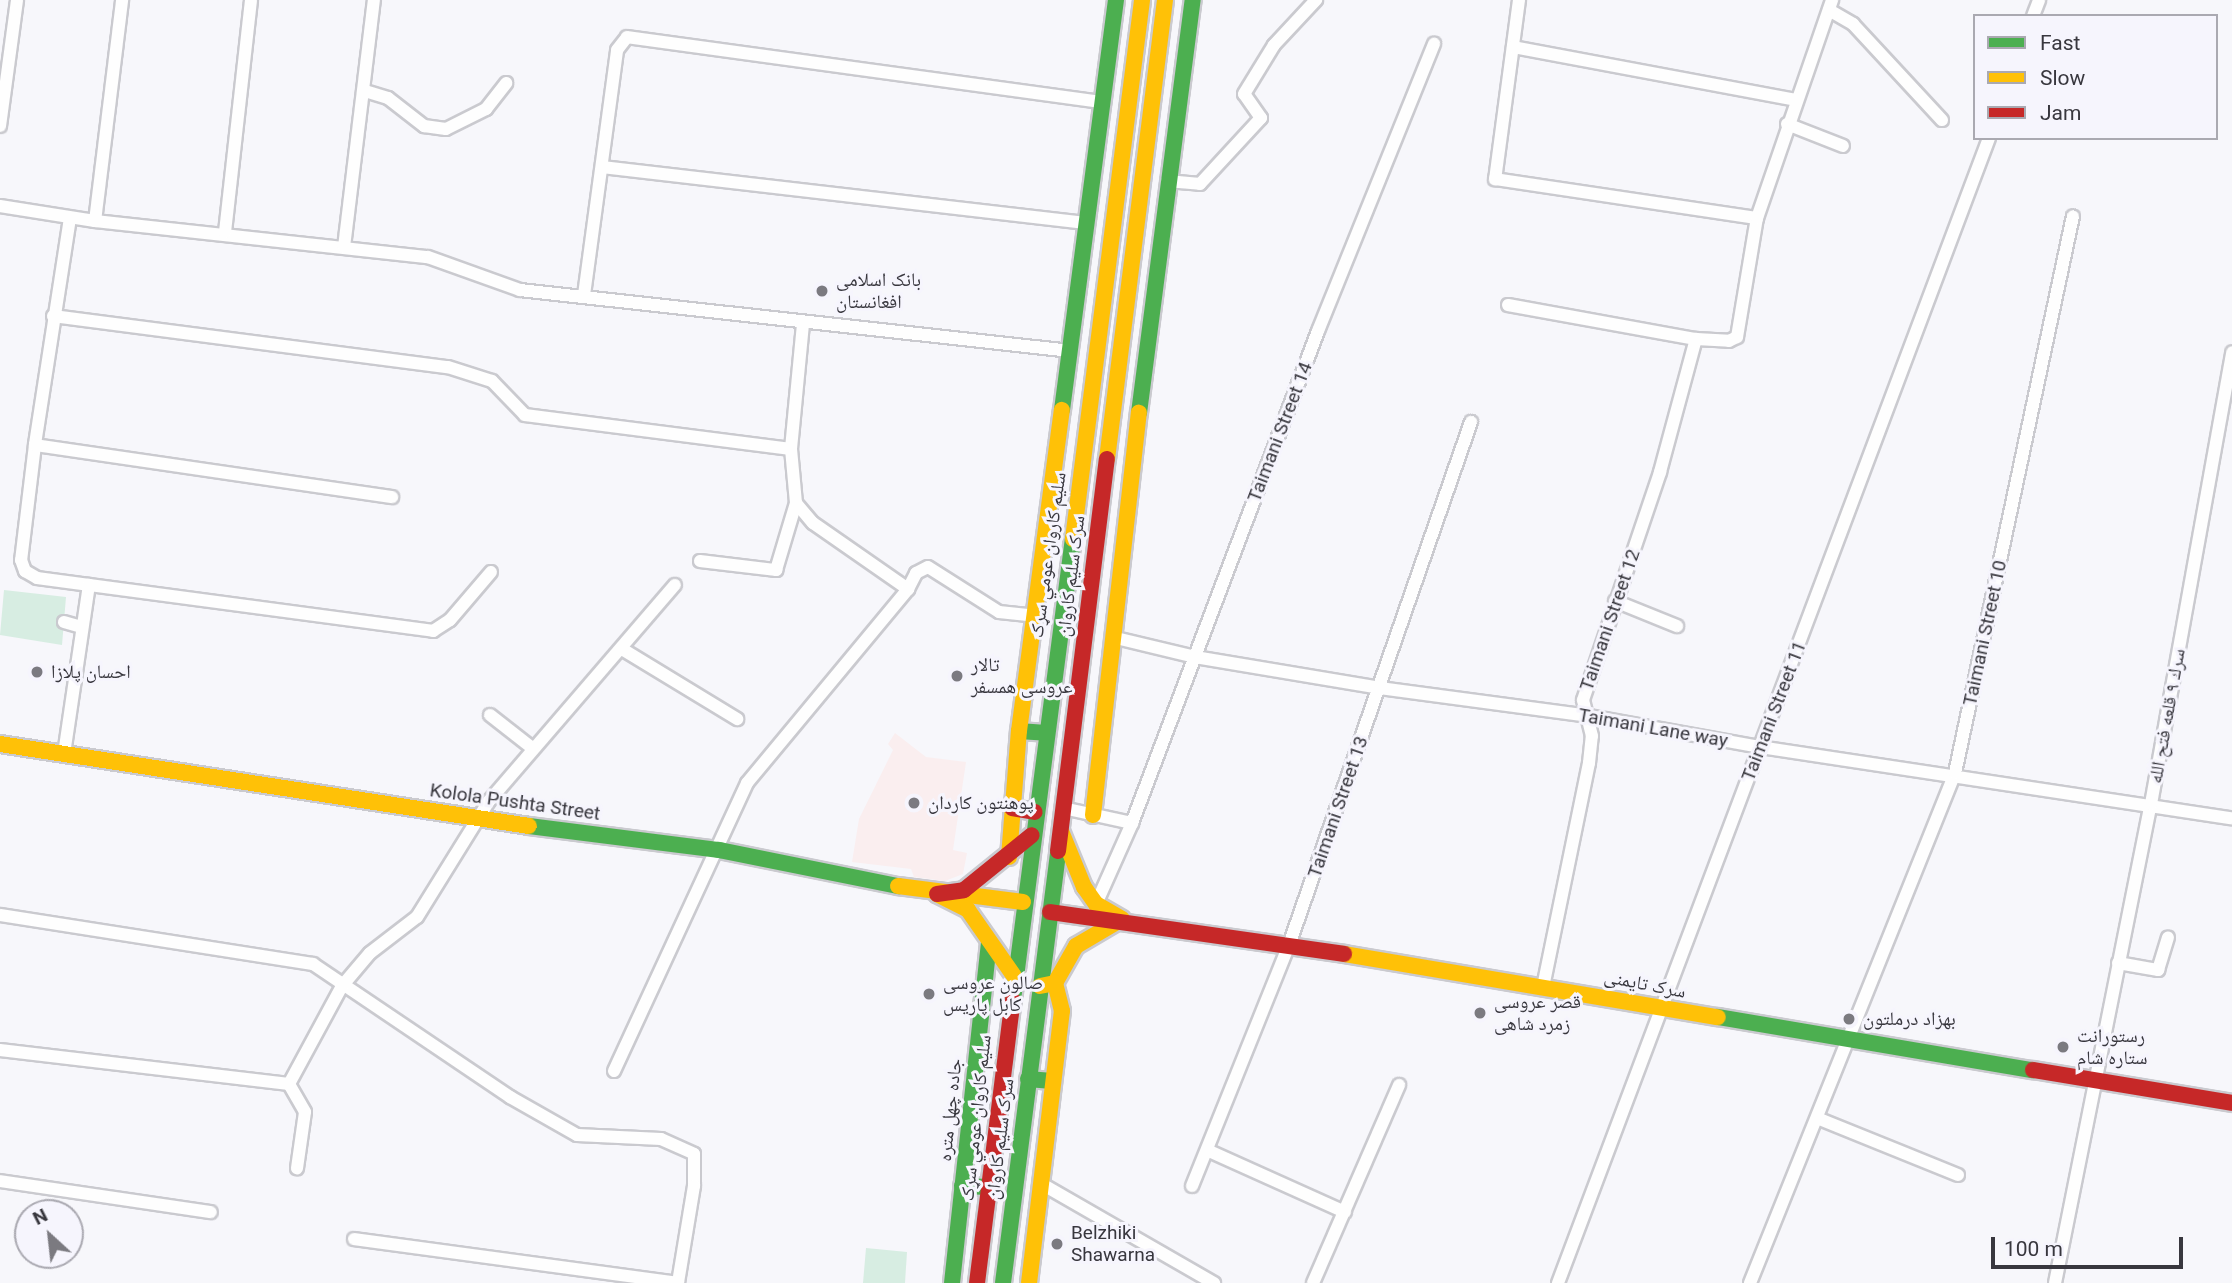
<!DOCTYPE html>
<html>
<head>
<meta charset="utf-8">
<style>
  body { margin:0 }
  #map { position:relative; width:2232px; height:1283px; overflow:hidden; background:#f7f7fb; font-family:Roboto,"Noto Naskh Arabic",sans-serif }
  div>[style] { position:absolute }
  .education>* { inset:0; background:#faeeef }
  .green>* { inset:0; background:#d7ede2 }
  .roads { filter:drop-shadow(2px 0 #cacacf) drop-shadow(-2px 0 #cacacf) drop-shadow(0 2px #cacacf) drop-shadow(0 -2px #cacacf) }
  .street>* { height:12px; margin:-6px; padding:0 6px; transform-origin:6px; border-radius:6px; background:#fefefe }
  .fast>* { height:16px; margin:-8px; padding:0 8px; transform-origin:8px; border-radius:8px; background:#4caf50 }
  .slow>* { height:16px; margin:-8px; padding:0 8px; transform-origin:8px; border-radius:8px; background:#ffc107 }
  .jam>* { height:16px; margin:-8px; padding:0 8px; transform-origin:8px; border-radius:8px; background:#c62828 }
  .dots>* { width:19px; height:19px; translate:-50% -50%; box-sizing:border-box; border:4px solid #f6f5fd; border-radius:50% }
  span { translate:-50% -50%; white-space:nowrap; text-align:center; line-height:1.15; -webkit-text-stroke:6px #f6f5fd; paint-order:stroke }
  .poi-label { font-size:19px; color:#38373e }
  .left { translate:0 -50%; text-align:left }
  .street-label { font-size:19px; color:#38373e }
  .legend { position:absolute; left:1973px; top:14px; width:245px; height:126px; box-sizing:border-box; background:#f6f5fd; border:2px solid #aaa9b1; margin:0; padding:9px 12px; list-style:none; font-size:21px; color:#38373e }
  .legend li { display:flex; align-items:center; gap:14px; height:35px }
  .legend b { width:35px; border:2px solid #aaa9b1 }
  .north { position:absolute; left:14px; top:1199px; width:70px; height:70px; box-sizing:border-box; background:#f6f5fd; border:2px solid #aaa9b1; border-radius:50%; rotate:333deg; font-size:19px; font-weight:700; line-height:28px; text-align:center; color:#38373e }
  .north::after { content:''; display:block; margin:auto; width:24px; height:32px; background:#7b7a80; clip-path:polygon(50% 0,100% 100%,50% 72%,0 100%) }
  .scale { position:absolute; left:1991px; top:1237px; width:192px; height:32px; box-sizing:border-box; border:4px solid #38373e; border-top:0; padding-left:9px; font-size:21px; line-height:24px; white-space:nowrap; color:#38373e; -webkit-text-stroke:5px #f6f5fd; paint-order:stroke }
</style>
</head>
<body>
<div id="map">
  <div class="education">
    <div style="clip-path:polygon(895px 733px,926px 757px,966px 762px,953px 850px,967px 853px,963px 874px,945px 881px,914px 877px,911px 869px,852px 862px,859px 819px,893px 750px,888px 744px)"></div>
  </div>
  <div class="green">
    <div style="clip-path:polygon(4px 590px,66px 597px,62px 645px,0 635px)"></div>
    <div style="clip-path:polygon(866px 1248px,907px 1252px,905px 1283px,863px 1283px)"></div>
  </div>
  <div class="roads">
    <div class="street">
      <div style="left:1519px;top:0;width:181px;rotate:97.6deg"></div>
      <div style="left:1495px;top:179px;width:265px;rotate:8.5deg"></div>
      <div style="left:1829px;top:10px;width:28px;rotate:30deg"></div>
      <div style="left:1853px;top:24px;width:131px;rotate:47.2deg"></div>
      <div style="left:2033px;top:16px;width:17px;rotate:-69deg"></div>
      <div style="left:1513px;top:47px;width:287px;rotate:10.6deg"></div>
      <div style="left:365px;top:91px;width:24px;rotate:17deg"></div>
      <div style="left:388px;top:98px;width:46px;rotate:37.9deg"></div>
      <div style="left:424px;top:126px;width:22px;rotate:8deg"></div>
      <div style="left:446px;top:129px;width:45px;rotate:-26.6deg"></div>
      <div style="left:486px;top:109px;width:33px;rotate:-52deg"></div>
      <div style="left:1787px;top:124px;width:60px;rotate:21.4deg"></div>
      <div style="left:0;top:126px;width:127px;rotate:-82.3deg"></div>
      <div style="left:602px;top:167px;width:487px;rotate:6.6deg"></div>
      <div style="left:1167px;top:181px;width:33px;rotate:5deg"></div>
      <div style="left:1200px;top:184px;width:90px;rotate:-47.3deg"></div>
      <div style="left:1261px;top:118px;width:29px;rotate:-125deg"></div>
      <div style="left:1244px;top:94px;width:57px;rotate:-58.5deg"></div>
      <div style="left:1274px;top:45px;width:62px;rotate:-47deg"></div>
      <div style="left:0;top:206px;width:96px;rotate:9deg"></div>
      <div style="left:95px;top:221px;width:335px;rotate:6.2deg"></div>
      <div style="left:428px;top:257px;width:98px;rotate:19.7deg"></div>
      <div style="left:520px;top:290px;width:554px;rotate:6.32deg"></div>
      <div style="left:70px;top:218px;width:230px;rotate:98.8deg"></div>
      <div style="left:35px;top:445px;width:116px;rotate:96.9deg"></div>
      <div style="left:21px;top:560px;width:12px;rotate:70deg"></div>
      <div style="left:25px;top:571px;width:14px;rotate:30deg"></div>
      <div style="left:37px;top:578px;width:400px;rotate:7.6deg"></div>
      <div style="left:433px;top:631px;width:20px;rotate:-33deg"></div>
      <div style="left:450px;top:620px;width:63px;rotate:-49.5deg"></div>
      <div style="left:95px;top:221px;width:223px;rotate:-83deg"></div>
      <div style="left:225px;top:232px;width:233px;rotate:-83.6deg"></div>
      <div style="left:344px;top:247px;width:249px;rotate:-83.1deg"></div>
      <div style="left:584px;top:295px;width:247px;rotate:-82.3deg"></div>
      <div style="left:617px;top:50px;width:16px;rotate:-52deg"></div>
      <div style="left:627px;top:37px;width:480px;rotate:7.8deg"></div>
      <div style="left:1508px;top:305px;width:191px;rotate:10.3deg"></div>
      <div style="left:1696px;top:339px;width:33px;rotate:3deg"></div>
      <div style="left:1729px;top:341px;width:9px;rotate:-27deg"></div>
      <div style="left:1737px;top:337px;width:121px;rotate:-80.5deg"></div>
      <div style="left:1757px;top:218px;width:231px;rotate:-71deg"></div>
      <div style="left:53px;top:316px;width:398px;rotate:7.4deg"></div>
      <div style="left:448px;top:367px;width:46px;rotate:17.7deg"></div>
      <div style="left:492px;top:381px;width:47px;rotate:45.9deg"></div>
      <div style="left:525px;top:415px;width:268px;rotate:7.3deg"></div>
      <div style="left:803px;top:324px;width:126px;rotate:95.5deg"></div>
      <div style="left:791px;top:449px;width:54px;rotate:84.7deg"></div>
      <div style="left:796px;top:503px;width:26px;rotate:50deg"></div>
      <div style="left:813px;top:523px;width:116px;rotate:34.8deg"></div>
      <div style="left:35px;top:445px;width:361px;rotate:8.3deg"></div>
      <div style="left:700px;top:561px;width:77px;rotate:6.8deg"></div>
      <div style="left:776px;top:570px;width:70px;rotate:-73.4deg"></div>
      <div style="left:1615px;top:601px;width:67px;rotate:22deg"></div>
      <div style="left:64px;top:622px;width:19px;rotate:16deg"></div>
      <div style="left:1116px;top:638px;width:81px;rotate:13.5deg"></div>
      <div style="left:1195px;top:657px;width:188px;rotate:9.5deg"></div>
      <div style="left:1380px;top:688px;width:211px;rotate:7.6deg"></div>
      <div style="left:1589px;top:716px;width:174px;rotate:10.3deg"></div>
      <div style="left:1760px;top:747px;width:477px;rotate:8.6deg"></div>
      <div style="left:622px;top:649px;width:135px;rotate:31.3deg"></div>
      <div style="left:490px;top:715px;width:52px;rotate:38deg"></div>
      <div style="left:64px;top:754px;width:171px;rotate:-81.6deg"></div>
      <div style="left:1063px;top:808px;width:71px;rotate:12.3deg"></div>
      <div style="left:1096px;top:904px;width:89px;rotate:-66deg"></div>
      <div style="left:1132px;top:823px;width:526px;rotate:-69.29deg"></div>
      <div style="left:1318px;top:331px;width:310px;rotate:-68deg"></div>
      <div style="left:0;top:915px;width:317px;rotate:8.9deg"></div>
      <div style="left:313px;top:964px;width:238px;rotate:34deg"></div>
      <div style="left:510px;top:1097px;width:77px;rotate:29.6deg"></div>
      <div style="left:577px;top:1135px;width:84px;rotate:2.7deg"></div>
      <div style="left:661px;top:1139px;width:36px;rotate:24deg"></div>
      <div style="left:694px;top:1154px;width:32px;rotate:90deg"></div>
      <div style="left:694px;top:1186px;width:98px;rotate:99.4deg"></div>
      <div style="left:2118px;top:963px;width:41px;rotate:9.9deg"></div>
      <div style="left:2158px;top:970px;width:34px;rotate:-73deg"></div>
      <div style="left:1543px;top:987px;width:229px;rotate:-78.4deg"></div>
      <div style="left:1589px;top:763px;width:27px;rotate:-84deg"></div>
      <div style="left:1592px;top:736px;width:37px;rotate:-104deg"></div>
      <div style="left:1583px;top:700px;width:241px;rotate:-71.3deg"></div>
      <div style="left:1660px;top:472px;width:138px;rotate:-74.9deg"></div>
      <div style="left:0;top:1050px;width:291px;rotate:6.7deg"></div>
      <div style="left:289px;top:1084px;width:32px;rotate:60deg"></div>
      <div style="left:305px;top:1112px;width:57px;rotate:98.1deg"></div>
      <div style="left:614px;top:1071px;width:317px;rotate:-65.2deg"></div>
      <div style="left:747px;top:783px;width:252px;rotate:-50.3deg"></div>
      <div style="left:908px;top:589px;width:18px;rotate:-63deg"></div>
      <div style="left:916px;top:573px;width:13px;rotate:-27deg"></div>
      <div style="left:928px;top:567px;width:84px;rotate:32.4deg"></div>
      <div style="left:999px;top:612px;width:36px;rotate:6deg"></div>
      <div style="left:289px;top:1084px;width:111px;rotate:-61.6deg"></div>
      <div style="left:342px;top:986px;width:43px;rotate:-49.7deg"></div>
      <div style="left:370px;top:953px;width:59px;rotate:-37.5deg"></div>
      <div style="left:417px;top:917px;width:137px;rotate:-58.2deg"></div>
      <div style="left:489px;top:801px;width:285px;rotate:-49.3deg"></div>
      <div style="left:1817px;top:1118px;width:152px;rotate:22deg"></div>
      <div style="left:1209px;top:1151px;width:149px;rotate:24.2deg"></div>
      <div style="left:0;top:1181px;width:213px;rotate:8.4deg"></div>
      <div style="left:1040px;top:1183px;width:201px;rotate:29.9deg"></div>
      <div style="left:1192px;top:1186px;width:260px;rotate:-68.1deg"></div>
      <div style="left:1289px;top:945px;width:554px;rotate:-70.81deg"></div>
      <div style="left:354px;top:1239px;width:327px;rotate:7.7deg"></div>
      <div style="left:1313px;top:1283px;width:216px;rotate:-66.5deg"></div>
      <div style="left:1558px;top:1283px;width:1223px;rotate:-69.37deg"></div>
      <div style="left:1750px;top:1283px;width:550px;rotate:-68.1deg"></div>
      <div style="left:1955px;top:773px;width:569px;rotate:-78.04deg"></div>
      <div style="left:2055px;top:1283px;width:489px;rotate:-78.7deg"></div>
      <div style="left:2151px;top:804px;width:459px;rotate:-79.8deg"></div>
    </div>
    <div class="fast">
      <div style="left:1062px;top:410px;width:414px;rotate:-82.5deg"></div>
      <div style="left:1139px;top:413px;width:417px;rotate:-82.6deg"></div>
      <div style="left:1019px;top:731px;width:27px;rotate:4deg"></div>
      <div style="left:529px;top:826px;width:192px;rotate:7.2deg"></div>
      <div style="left:719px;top:850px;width:183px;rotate:11.4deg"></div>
      <div style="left:1013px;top:1000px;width:465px;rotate:-82.6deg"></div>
      <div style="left:1718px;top:1017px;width:319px;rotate:9.6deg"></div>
      <div style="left:1028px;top:1079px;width:24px;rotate:5deg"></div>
      <div style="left:962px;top:1186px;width:27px;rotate:2deg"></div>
      <div style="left:952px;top:1283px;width:343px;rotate:-83.8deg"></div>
      <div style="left:1003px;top:1283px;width:435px;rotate:-82.7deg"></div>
    </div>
    <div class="slow">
      <div style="left:1107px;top:459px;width:463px;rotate:-82.8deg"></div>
      <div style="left:1073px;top:539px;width:543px;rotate:-82.7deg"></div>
      <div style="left:0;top:744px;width:535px;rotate:8.81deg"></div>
      <div style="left:1093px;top:815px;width:405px;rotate:-83.5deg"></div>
      <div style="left:1061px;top:831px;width:61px;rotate:67.7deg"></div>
      <div style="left:1084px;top:887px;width:21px;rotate:55deg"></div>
      <div style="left:1096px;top:904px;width:30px;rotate:30deg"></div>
      <div style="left:1009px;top:857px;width:126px;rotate:-85.5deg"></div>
      <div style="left:1019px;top:731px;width:324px;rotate:-82.4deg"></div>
      <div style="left:898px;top:886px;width:126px;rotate:7.3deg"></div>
      <div style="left:937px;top:894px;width:35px;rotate:27deg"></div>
      <div style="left:968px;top:910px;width:80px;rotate:55.1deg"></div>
      <div style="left:1344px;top:954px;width:379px;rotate:9.6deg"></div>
      <div style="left:1040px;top:986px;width:15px;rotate:-11deg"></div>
      <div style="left:1055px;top:983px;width:43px;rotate:-60.4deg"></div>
      <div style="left:1076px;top:946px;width:53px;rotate:-30.4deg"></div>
      <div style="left:1029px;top:1283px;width:274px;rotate:-83.1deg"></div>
      <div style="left:1062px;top:1011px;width:29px;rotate:-104deg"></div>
    </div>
    <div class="jam">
      <div style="left:1012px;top:808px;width:23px;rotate:10deg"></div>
      <div style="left:1058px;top:851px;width:395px;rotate:-82.9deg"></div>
      <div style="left:937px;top:894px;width:27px;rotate:-8deg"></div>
      <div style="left:964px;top:890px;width:87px;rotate:-39deg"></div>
      <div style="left:1050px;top:912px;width:297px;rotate:8.1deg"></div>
      <div style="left:2033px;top:1070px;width:202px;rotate:9.4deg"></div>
      <div style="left:977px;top:1283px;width:285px;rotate:-82.8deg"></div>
    </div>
  </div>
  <div class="dots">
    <div style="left:822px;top:291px;background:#7b7a80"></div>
    <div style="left:37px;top:672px;background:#7b7a80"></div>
    <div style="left:957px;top:676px;background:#7b7a80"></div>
    <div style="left:914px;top:803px;background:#7b7a80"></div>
    <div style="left:929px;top:994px;background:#7b7a80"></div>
    <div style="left:1480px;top:1013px;background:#7b7a80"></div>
    <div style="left:1849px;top:1019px;background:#7b7a80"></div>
    <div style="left:2063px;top:1047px;background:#7b7a80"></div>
    <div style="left:1057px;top:1244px;background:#7b7a80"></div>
  </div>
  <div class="poi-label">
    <span class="left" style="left:836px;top:291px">بانک اسلامی<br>افغانستان</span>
    <span class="left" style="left:971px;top:676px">تالار<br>عروسی همسفر</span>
    <span class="left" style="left:51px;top:672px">احسان پلازا</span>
    <span class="left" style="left:928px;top:803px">پوهنتون کاردان</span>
    <span class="left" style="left:943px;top:994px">صالون عروسی<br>کابل پاریس</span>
    <span class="left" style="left:1494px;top:1013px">قصر عروسی<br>زمرد شاهی</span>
    <span class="left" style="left:1863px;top:1019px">بهزاد درملتون</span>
    <span class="left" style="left:2077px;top:1047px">رستورانت<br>ستاره شام</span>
    <span class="left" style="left:1071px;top:1244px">Belzhiki<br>Shawarna</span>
  </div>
  <div class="street-label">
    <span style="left:1280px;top:432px;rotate:-69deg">Taimani Street 14</span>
    <span style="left:1048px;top:555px;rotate:-82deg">سلیم کاروان عومي سړک</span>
    <span style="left:1071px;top:576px;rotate:-83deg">سرک سلیم کاروان</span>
    <span style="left:1610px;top:620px;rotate:-71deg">Taimani Street 12</span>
    <span style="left:1985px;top:633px;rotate:-78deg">Taimani Street 10</span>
    <span style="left:1774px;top:711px;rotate:-69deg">Taimani Street 11</span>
    <span style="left:2167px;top:716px;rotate:-80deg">سرك ٩ قلعه فتح الله</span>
    <span style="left:1653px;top:728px;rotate:10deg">Taimani Lane way</span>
    <span style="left:515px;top:802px;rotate:8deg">Kolola Pushta Street</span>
    <span style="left:1338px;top:807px;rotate:-71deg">Taimani Street 13</span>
    <span style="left:1645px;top:984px;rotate:11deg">سرک تایمنی</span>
    <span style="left:950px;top:1110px;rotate:-84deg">جاده چهل متره</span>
    <span style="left:976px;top:1118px;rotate:-84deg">سلیم کاروان عومي سړک</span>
    <span style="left:1000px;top:1139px;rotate:-83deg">سرک سلیم کاروان</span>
  </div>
  <ul class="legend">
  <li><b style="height:9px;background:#4caf50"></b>Fast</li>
  <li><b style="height:9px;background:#ffc107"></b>Slow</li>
  <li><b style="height:9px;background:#c62828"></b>Jam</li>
  </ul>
  <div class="north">N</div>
  <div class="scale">100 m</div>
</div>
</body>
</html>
